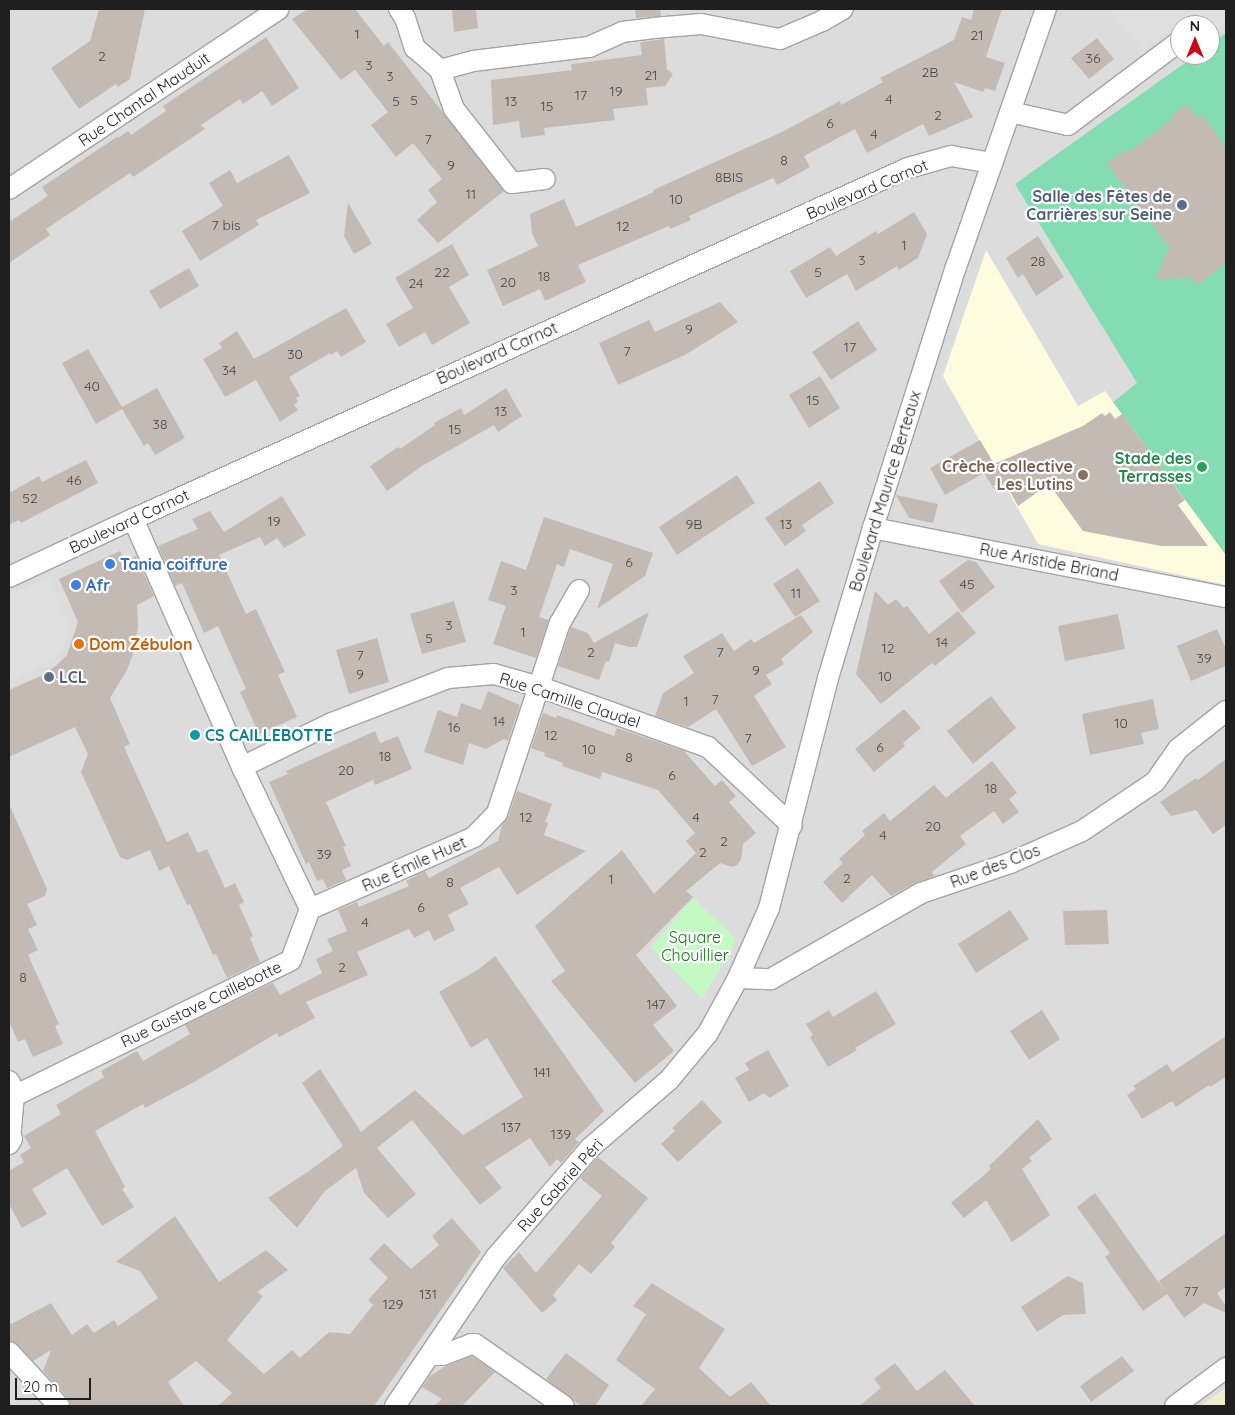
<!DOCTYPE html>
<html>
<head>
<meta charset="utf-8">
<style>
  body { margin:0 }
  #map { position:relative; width:1235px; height:1415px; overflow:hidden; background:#efebe5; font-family:Quicksand,sans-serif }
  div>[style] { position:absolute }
  .residential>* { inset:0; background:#dddcdc }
  .education>* { inset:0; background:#fffbdf }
  .farmland>* { inset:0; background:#eeedd0 }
  .park>* { inset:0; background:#c4f9c3 }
  .pitch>* { inset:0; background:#84ddb2 }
  .parking>* { inset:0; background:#dfdfdf }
  .building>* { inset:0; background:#c4bab4 }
  .roads { filter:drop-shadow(1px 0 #a3a3a3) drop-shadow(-1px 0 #a3a3a3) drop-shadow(0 1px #a3a3a3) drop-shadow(0 -1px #a3a3a3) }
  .pedestrian>* { height:15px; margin:-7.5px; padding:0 7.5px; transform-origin:7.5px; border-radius:7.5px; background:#fff }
  .minor>* { height:20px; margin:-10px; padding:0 10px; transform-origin:10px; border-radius:10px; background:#fff }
  .dots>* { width:14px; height:14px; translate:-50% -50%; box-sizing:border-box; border:2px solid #fff; border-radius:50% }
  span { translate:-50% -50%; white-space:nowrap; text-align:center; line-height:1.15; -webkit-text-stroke:4.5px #fff; paint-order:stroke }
  .number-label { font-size:14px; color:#484644 }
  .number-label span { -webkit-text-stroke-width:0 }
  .street-label { font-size:16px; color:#1f1f1f }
  .service-label { font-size:16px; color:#4e5e75; font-weight:700 }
  .right { translate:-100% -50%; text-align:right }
  .left { translate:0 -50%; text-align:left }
  .leisure-label { font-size:16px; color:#27864d; font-weight:700 }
  .education-label { font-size:16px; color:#785e54; font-weight:700 }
  .shop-label { font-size:16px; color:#366cbe; font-weight:700 }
  .food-label { font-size:16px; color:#c56008; font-weight:700 }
  .culture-label { font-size:16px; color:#0d838f; font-weight:700 }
  .park-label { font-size:16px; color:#0f7c0d }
  .frame { position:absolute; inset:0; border:10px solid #1f1f1f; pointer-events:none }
  .north { position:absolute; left:1170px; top:15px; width:50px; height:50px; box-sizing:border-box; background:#fff; border:1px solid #a5a5a5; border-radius:50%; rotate:0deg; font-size:14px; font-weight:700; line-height:20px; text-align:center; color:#1f1f1f }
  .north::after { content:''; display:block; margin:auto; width:18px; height:22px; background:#ca0317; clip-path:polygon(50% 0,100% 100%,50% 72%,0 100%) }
  .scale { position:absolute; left:15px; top:1378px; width:76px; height:22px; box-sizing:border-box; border:2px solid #1f1f1f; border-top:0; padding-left:6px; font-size:15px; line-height:18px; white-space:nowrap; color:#1f1f1f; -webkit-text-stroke:4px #fff; paint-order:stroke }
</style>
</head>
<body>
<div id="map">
  <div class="residential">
    <div style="clip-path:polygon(evenodd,9px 9px,1226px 9px,1226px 1388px,1200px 1406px,9px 1406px,9px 9px,1180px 25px,1210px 25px,1210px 55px,1180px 55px,1180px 25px)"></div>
  </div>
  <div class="education">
    <div style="clip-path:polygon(986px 250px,1078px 406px,1105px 391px,1226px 555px,1226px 585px,1038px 544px,943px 376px)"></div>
  </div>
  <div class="farmland">
    <div style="clip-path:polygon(1226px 1388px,1226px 1406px,1200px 1406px)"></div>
  </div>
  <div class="park">
    <div style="clip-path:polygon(693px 898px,737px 939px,702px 999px,651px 947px)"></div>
  </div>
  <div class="pitch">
    <div style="clip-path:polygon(1226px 33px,1226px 555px,1113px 402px,1137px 383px,1015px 184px,1196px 55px,1210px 55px,1210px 45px)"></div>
  </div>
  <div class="parking">
    <div style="clip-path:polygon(1109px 9px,1226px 9px,1226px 22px,1210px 35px,1210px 25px,1197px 25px,1189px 16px,1143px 51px)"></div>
    <div style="clip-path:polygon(48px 577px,64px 613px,68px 632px,63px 650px,43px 666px,9px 681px,9px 594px)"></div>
  </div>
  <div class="building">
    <div style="clip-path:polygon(99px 9px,145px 9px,130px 79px,118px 87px,116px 84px,79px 109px,51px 68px,90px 41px)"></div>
    <div style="clip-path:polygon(308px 9px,355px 9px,384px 46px,388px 42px,504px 191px,438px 243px,417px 220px,437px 202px,428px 190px,442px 179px,413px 143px,396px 157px,371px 125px,388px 112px,355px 70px,341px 80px,292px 19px)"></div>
    <div style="clip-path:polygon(452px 9px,476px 9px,478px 28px,454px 32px)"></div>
    <div style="clip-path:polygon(635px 9px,660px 9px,661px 16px,636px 18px)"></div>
    <div style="clip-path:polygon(974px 9px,1002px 9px,986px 57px,1005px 63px,995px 91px,985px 88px,983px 92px,954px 82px,973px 117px,929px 136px,923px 124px,867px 153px,855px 129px,804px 156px,810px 167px,777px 185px,773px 178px,689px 216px,691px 220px,670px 229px,669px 226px,578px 265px,586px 282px,545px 301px,540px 289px,503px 306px,487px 270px,538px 246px,532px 233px,530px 214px,564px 199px,576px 227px,654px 192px,653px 190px,782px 132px,840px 101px,841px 105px,883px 82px,880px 78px,954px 40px,962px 17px,971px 20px)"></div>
    <div style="clip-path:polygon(266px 37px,299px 88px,272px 106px,262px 91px,243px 104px,240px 99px,201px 125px,205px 129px,133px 177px,130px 173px,46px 229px,50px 235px,9px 263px,9px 222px,48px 196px,42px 187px,118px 136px,118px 138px,128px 131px,131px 135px,166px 111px,163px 106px)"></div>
    <div style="clip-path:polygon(1097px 38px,1114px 59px,1089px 79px,1071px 58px)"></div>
    <div style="clip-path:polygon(664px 39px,667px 69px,673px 74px,665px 86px,646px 88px,648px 105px,613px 109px,615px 120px,544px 128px,545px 135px,521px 138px,519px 121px,493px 125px,491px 80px,572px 70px,571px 64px,642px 55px,640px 42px)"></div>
    <div style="clip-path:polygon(1187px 104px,1197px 118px,1202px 114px,1226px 147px,1226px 263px,1197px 285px,1191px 277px,1155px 280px,1169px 247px,1107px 163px,1125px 150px,1127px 153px,1172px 120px,1170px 117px)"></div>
    <div style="clip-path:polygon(289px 155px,310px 193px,256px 220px,259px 225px,200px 261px,182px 231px,223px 206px,209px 183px,230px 170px,237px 183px)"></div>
    <div style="clip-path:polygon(348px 203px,372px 244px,354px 254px,344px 236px)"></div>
    <div style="clip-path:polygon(914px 212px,927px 234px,918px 258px,899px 270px,897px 266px,856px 291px,847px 274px,806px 298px,790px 271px,830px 247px,836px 256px,876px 231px,878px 234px)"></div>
    <div style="clip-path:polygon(1038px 236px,1064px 277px,1036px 296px,1023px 274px,1018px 278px,1006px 258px)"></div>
    <div style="clip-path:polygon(452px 244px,469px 275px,449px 287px,470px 323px,432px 345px,425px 332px,399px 347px,386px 324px,413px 308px,395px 278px)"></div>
    <div style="clip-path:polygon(189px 268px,199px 286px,160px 309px,149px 291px)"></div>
    <div style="clip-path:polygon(720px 302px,738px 322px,685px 355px,618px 385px,599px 343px,649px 320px,655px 332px)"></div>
    <div style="clip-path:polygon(346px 308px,366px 342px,341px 357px,337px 351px,331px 355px,330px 353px,289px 377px,300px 396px,296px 398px,298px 402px,294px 405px,298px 410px,280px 422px,256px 380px,225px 397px,203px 359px,222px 348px,219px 343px,237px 331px,254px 359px)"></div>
    <div style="clip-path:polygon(858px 321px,877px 350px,831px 380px,812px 352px)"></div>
    <div style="clip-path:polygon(88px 349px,122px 407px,157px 388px,185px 438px,155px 455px,148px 443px,144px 446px,122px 409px,96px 424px,62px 363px)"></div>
    <div style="clip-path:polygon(820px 376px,840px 408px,809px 428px,789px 395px)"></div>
    <div style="clip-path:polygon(506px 388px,522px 416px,498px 432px,494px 425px,422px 466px,387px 491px,370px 466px,398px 447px,400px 449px,435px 425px,434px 423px,461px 408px,464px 415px)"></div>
    <div style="clip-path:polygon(1110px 412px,1115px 419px,1122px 414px,1185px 500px,1178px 505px,1208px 546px,1161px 546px,1083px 531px,1049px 484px,1018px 506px,1005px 483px,994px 489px,984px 473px,945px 495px,930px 468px,980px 440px,994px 464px,1083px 426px,1102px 413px,1105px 416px)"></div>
    <div style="clip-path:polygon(86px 460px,98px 483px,21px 523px,19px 520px,9px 525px,9px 493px,39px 476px,42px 482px)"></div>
    <div style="clip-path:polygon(737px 475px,755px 503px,677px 555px,659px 527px)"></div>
    <div style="clip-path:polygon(820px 481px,834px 503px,802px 525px,806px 531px,785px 546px,765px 518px)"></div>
    <div style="clip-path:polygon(896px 495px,938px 504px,933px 523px,909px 518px)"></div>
    <div style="clip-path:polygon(282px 496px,306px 535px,284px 548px,277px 538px,265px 546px,260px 537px,219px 555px,246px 614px,256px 609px,285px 672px,278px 675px,297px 717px,259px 734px,240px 692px,246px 689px,218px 626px,204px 633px,182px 583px,175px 586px,158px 546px,198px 529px,192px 519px,210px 511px,224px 532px)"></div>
    <div style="clip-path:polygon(544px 517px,653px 553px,645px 576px,597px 609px,613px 564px,570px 549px,564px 567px,557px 564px,539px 617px,549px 620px,536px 658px,493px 644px,506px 606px,488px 600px,501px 561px,526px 570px)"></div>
    <div style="clip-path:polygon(120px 551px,125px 561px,136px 556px,154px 596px,137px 605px,138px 627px,134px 651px,127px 670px,110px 698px,130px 744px,124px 747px,167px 842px,188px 832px,198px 853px,207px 849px,225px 888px,235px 883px,244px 902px,239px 905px,253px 936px,250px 938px,260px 962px,227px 978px,216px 954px,213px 955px,190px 904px,187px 905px,169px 866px,159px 871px,150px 850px,127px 860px,120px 857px,81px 772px,88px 754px,75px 727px,9px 757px,9px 690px,43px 675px,57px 665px,67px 655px,78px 622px,59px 579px)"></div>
    <div style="clip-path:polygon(968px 560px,976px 562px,995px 587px,962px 613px,939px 581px)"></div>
    <div style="clip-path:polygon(798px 568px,820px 601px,795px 617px,773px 584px)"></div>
    <div style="clip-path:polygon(875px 591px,888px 605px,896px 599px,904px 608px,907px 606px,929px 634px,958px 611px,976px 633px,935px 666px,932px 663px,881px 704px,856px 674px)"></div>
    <div style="clip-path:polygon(454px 601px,466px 642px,422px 654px,410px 614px)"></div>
    <div style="clip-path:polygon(649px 612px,637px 647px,629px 647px,615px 643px,609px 662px,606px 661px,599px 680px,558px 666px,571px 627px,588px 633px,594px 643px)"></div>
    <div style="clip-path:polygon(1118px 614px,1125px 649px,1065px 661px,1058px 626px)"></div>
    <div style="clip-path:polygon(801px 615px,813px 632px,781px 659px,784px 664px,766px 675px,772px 684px,754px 696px,786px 747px,752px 766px,716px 709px,688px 727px,655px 716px,663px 693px,694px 673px,683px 656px,722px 633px,734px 651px,751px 639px,754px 643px)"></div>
    <div style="clip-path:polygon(1217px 629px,1226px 649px,1226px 666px,1191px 681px,1177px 646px)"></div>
    <div style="clip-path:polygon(377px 638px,389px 682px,349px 694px,336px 650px)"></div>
    <div style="clip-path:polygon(488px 691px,520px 705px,508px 741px,504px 739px,486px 749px,469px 743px,463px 765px,424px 752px,438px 710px,457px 717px,461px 703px,481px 710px)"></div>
    <div style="clip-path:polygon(991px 696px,1016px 728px,973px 764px,947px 731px)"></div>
    <div style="clip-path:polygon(1153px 699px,1159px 729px,1141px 733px,1144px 744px,1090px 755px,1082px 714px)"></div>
    <div style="clip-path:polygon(904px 709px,921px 728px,903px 743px,905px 746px,874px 772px,855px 749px)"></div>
    <div style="clip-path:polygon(543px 713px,556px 718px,557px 715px,614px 736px,617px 728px,684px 751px,715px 786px,722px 780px,736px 796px,729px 802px,756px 833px,743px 844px,741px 860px,737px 865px,732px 867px,720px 863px,686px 891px,693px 897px,636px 955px,677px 1006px,653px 1025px,674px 1051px,635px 1083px,551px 981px,565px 971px,535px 926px,622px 850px,654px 894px,696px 853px,686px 841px,695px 833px,658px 790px,602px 772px,600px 779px,562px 766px,563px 763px,544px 756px,545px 753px,531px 748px)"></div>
    <div style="clip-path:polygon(375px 731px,380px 743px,398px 736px,412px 769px,375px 785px,373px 780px,326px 802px,346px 846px,343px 847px,351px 866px,342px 870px,346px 880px,327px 888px,323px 879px,317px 881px,309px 862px,306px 864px,269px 782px,288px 774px,286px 771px)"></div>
    <div style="clip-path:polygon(1226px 759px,1226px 825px,1213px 834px,1196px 810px,1171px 816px,1160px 802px,1196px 778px,1198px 780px)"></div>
    <div style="clip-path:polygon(992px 761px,1017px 793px,1009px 799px,1019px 812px,1003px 824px,994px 811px,960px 836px,966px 844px,932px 872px,935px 876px,915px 883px,891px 896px,872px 875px,842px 903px,823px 882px,843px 863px,839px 859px,865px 835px,862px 831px,884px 813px,890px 821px,934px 785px,946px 798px)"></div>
    <div style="clip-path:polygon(517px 791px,552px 804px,545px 822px,548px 823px,544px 835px,586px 851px,517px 895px,499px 867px,460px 888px,469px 904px,448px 915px,455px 930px,434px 941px,429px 930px,414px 938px,409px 929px,357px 952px,368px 975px,306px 1002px,315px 1018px,279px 1037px,277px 1033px,194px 1082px,145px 1108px,143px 1104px,95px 1131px,125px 1187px,122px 1189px,134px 1207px,102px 1226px,67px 1168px,32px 1189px,47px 1214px,22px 1228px,9px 1204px,9px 1171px,24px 1162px,20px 1155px,31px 1148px,24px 1136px,61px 1114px,56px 1105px,104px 1077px,101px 1071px,137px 1051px,143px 1061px,190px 1034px,185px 1025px,270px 984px,273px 983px,280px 995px,322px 973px,316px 959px,333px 951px,327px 939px,347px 931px,338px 910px,357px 902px,359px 907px,409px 886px,406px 881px,423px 872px,425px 871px,429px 878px,498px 841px,502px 825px,508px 817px)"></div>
    <div style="clip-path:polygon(9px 804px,47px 889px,45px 896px,27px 904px,37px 925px,28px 929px,38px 950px,28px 955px,59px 1024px,55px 1026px,63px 1044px,33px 1057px,25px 1039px,18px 1042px,9px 1021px)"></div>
    <div style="clip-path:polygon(1010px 910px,1029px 939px,976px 973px,958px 944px)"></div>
    <div style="clip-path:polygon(1107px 910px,1109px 944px,1065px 945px,1063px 911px)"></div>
    <div style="clip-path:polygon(495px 956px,604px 1111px,575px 1139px,579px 1142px,561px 1163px,557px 1159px,550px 1167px,530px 1138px,485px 1167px,502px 1188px,480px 1205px,412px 1120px,377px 1148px,416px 1194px,388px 1218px,364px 1193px,356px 1168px,325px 1191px,297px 1228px,268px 1198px,309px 1171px,343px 1146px,302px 1083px,320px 1069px,361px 1132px,415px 1090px,463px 1135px,523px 1097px,487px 1038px,471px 1048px,439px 992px,479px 969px)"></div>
    <div style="clip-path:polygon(876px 991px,896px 1024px,855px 1048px,857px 1050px,828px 1067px,810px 1037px,813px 1035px,806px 1024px,829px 1010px,833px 1017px)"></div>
    <div style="clip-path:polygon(1042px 1010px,1060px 1039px,1029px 1060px,1010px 1031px)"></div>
    <div style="clip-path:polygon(1226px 1036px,1226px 1077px,1210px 1087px,1209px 1085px,1176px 1107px,1172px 1101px,1142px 1119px,1127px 1095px,1136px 1089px,1133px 1086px,1167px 1064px,1172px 1072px)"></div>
    <div style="clip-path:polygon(768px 1050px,789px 1086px,770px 1098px,764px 1093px,749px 1102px,735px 1078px,749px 1070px,745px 1063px)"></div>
    <div style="clip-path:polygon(702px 1100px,722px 1122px,678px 1162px,661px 1144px,675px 1131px,672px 1128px)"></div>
    <div style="clip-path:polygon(1038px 1119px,1052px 1139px,1029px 1158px,1032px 1161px,1022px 1169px,1050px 1215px,1012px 1242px,986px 1200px,964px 1218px,951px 1203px,991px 1169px,989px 1166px)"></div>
    <div style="clip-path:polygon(598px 1157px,648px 1198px,611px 1243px,615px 1247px,591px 1274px,579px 1264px,553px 1295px,557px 1300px,542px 1313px,503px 1268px,519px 1252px,536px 1273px,602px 1196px,580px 1178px)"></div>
    <div style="clip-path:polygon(1095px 1193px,1164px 1290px,1159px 1281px,1226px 1233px,1226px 1287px,1217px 1293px,1226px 1306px,1226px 1313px,1204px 1303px,1184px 1318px,1167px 1294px,1143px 1311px,1105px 1257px,1110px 1253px,1077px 1207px)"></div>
    <div style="clip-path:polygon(175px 1216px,219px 1282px,266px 1250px,288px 1270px,257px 1292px,263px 1296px,227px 1340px,264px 1374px,292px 1350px,300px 1358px,329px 1332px,350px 1334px,373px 1305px,368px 1300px,388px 1278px,369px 1259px,384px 1243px,411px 1269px,439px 1245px,432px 1236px,452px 1218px,481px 1252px,374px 1406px,218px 1406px,232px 1393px,196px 1361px,168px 1382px,184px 1406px,71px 1406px,68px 1398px,43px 1371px,51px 1350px,33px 1361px,17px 1344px,9px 1340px,9px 1325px,51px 1303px,72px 1335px,87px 1324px,94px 1333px,114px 1320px,118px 1326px,158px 1298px,140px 1271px,116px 1262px)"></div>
    <div style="clip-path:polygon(1068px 1276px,1083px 1283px,1086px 1314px,1063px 1315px,1037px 1332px,1021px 1307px)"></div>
    <div style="clip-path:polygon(652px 1283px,725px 1329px,699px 1368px,730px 1397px,751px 1382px,771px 1406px,641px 1406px,655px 1389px,616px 1360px,646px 1314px,633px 1306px)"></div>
    <div style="clip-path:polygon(566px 1353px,609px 1385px,595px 1406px,581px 1406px,546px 1379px)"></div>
    <div style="clip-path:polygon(472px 1356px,495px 1372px,462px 1406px,434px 1406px,442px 1399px,422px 1387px,430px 1376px,444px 1367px)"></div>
    <div style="clip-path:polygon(1122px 1356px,1134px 1371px,1091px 1402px,1080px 1386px)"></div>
    <div style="clip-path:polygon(895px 1363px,917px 1391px,945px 1370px,975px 1406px,859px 1406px,881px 1388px,874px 1379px)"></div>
  </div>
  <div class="roads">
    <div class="pedestrian">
      <div style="left:12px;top:1139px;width:44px;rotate:-84.8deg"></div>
    </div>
    <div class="minor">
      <div style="left:399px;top:9px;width:11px;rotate:56deg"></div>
      <div style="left:405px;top:18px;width:32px;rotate:72deg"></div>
      <div style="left:415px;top:48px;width:33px;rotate:41deg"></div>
      <div style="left:440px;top:70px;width:41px;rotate:70.3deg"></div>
      <div style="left:454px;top:109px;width:94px;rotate:51.9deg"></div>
      <div style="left:512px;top:183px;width:33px;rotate:-7deg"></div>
      <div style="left:440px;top:70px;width:34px;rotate:-15deg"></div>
      <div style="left:473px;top:61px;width:117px;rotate:-6.9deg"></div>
      <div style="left:589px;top:47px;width:36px;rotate:-24deg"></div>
      <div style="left:622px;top:32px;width:32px;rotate:-7deg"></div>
      <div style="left:654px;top:28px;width:47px;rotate:-4.9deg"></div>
      <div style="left:701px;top:24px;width:80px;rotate:10.8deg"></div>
      <div style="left:780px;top:39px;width:46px;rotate:-23.2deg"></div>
      <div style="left:822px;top:21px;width:24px;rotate:-30deg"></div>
      <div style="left:1010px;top:112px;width:59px;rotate:12.6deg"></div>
      <div style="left:1068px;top:125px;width:140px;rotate:-36.9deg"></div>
      <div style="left:9px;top:189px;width:324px;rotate:-33.7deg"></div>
      <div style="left:873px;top:528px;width:360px;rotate:11.1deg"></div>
      <div style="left:9px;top:577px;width:137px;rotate:-25.1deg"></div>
      <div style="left:133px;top:519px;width:851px;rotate:-24.37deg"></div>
      <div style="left:908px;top:168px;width:45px;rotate:-15.6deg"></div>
      <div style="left:951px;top:156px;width:42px;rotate:9.7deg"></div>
      <div style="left:242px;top:767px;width:100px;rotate:-26.1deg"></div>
      <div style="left:332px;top:723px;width:124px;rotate:-21.2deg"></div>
      <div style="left:448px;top:678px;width:46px;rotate:-5deg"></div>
      <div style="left:494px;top:674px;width:48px;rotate:15.8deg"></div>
      <div style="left:540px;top:687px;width:178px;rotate:19.7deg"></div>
      <div style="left:708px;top:747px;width:115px;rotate:43.2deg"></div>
      <div style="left:310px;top:909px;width:179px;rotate:-23.7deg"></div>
      <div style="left:474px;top:837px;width:33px;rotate:-46deg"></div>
      <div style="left:497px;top:813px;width:200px;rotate:-71.7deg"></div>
      <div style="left:560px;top:623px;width:38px;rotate:-60deg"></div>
      <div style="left:738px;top:978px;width:33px;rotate:2deg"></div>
      <div style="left:771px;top:979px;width:173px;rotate:-29.8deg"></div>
      <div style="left:921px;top:893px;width:94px;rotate:-18.6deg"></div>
      <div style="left:1010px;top:863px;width:79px;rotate:-24deg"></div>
      <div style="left:1082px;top:831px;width:88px;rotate:-33.9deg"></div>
      <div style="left:1155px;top:782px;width:40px;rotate:-55.1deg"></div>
      <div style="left:1178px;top:749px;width:61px;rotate:-38.4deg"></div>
      <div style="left:9px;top:1081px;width:16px;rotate:63deg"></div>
      <div style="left:16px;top:1095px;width:306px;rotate:-26.1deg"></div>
      <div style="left:291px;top:960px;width:54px;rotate:-69.6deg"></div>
      <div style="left:310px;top:909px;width:157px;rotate:-115.6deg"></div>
      <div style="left:242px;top:767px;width:271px;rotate:-113.7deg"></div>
      <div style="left:9px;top:1144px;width:6px;rotate:-59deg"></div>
      <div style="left:9px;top:1352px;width:74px;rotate:47.2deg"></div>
      <div style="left:430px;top:1355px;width:13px"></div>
      <div style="left:443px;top:1355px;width:30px;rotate:-21deg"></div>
      <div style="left:471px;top:1344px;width:4px"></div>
      <div style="left:475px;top:1344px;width:108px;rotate:34.9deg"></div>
      <div style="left:395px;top:1406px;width:180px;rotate:-55.9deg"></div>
      <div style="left:496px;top:1257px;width:144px;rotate:-49.2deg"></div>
      <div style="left:590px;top:1148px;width:104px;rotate:-40.7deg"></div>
      <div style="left:669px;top:1080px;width:61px;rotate:-50.3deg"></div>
      <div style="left:708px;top:1033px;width:63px;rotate:-61.4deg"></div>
      <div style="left:738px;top:978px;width:77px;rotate:-66.1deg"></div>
      <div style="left:769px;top:908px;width:237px;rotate:-75.6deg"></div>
      <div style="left:828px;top:678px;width:157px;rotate:-73.3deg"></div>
      <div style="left:873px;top:528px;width:274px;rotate:-72.4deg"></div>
      <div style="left:956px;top:267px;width:273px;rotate:-70.8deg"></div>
      <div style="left:1175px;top:1406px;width:64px;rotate:-36.7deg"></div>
    </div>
  </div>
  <div class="dots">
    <div style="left:1182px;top:205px;background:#5c6f8a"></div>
    <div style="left:1202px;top:467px;background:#2e9e5b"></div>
    <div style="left:1083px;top:475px;background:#8d6e63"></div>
    <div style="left:110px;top:564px;background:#3f7fe0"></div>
    <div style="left:76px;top:585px;background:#3f7fe0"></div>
    <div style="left:79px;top:644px;background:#e8710a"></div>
    <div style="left:49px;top:677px;background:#5c6f8a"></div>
    <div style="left:195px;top:735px;background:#0f9aa8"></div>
  </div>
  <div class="number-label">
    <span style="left:357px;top:34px">1</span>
    <span style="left:977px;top:35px">21</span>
    <span style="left:102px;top:56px">2</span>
    <span style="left:1093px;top:58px">36</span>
    <span style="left:369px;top:65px">3</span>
    <span style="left:930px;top:72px">2B</span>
    <span style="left:651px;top:75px">21</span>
    <span style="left:390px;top:76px">3</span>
    <span style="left:616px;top:91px">19</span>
    <span style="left:581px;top:95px">17</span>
    <span style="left:889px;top:99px">4</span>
    <span style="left:414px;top:100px">5</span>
    <span style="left:396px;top:101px">5</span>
    <span style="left:511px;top:101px">13</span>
    <span style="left:547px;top:106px">15</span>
    <span style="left:938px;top:115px">2</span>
    <span style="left:830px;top:123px">6</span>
    <span style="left:874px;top:134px">4</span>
    <span style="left:428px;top:139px">7</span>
    <span style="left:784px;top:160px">8</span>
    <span style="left:451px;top:165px">9</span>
    <span style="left:729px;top:177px">8BIS</span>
    <span style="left:471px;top:194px">11</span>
    <span style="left:676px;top:199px">10</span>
    <span style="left:226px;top:225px">7 bis</span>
    <span style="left:623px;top:226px">12</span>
    <span style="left:904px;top:245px">1</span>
    <span style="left:862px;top:260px">3</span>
    <span style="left:1038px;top:261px">28</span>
    <span style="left:442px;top:272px">22</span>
    <span style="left:818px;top:272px">5</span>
    <span style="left:544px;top:276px">18</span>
    <span style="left:508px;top:282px">20</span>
    <span style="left:416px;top:283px">24</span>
    <span style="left:689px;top:329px">9</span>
    <span style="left:850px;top:347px">17</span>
    <span style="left:627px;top:351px">7</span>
    <span style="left:295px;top:354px">30</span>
    <span style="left:229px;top:370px">34</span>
    <span style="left:92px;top:386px">40</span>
    <span style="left:813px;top:400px">15</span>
    <span style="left:501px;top:411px">13</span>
    <span style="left:160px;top:424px">38</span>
    <span style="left:455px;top:429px">15</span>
    <span style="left:74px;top:480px">46</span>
    <span style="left:30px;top:498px">52</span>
    <span style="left:274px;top:521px">19</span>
    <span style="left:694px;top:524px">9B</span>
    <span style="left:786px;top:524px">13</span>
    <span style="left:629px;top:562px">6</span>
    <span style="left:967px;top:584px">45</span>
    <span style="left:514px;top:590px">3</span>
    <span style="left:796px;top:593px">11</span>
    <span style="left:449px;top:625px">3</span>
    <span style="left:523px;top:632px">1</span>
    <span style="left:429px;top:638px">5</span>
    <span style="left:942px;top:642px">14</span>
    <span style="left:888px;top:648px">12</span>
    <span style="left:591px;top:652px">2</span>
    <span style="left:720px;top:652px">7</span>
    <span style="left:360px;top:655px">7</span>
    <span style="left:1204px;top:658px">39</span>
    <span style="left:756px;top:670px">9</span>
    <span style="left:360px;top:674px">9</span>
    <span style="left:885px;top:676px">10</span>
    <span style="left:715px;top:699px">7</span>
    <span style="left:686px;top:701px">1</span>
    <span style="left:499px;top:721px">14</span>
    <span style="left:1121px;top:723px">10</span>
    <span style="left:454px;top:727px">16</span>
    <span style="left:551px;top:735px">12</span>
    <span style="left:748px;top:738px">7</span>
    <span style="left:880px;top:747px">6</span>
    <span style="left:589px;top:749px">10</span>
    <span style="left:385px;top:756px">18</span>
    <span style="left:629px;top:757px">8</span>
    <span style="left:346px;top:770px">20</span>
    <span style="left:672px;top:775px">6</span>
    <span style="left:991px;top:788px">18</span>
    <span style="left:526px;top:817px">12</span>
    <span style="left:696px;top:817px">4</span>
    <span style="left:933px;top:826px">20</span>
    <span style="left:883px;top:835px">4</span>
    <span style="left:724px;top:841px">2</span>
    <span style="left:703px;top:852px">2</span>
    <span style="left:324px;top:854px">39</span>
    <span style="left:847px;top:878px">2</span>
    <span style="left:611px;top:879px">1</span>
    <span style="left:450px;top:882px">8</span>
    <span style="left:421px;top:907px">6</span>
    <span style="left:365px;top:922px">4</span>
    <span style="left:342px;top:967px">2</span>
    <span style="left:23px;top:977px">8</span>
    <span style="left:656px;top:1004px">147</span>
    <span style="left:542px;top:1072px">141</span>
    <span style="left:511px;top:1127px">137</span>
    <span style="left:561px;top:1134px">139</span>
    <span style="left:1191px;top:1291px">77</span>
    <span style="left:428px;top:1294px">131</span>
    <span style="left:393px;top:1304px">129</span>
  </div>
  <div class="street-label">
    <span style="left:144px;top:99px;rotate:-34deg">Rue Chantal Mauduit</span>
    <span style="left:867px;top:189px;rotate:-23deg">Boulevard Carnot</span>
    <span style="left:497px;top:353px;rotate:-24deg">Boulevard Carnot</span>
    <span style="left:885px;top:491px;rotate:-73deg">Boulevard Maurice Berteaux</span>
    <span style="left:129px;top:521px;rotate:-25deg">Boulevard Carnot</span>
    <span style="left:1049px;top:562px;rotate:11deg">Rue Aristide Briand</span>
    <span style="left:570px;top:700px;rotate:18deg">Rue Camille Claudel</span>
    <span style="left:414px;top:864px;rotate:-24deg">Rue Émile Huet</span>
    <span style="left:995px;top:866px;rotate:-21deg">Rue des Clos</span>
    <span style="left:201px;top:1004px;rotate:-26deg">Rue Gustave Caillebotte</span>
    <span style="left:560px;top:1185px;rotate:-48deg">Rue Gabriel Péri</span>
  </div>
  <div class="service-label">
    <span class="right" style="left:1172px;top:205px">Salle des Fêtes de<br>Carrières sur Seine</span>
    <span class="left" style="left:59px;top:677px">LCL</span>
  </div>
  <div class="leisure-label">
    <span class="right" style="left:1192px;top:467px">Stade des<br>Terrasses</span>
  </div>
  <div class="education-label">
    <span class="right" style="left:1073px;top:475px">Crèche collective<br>Les Lutins</span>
  </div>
  <div class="shop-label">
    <span class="left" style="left:120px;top:564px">Tania coiffure</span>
    <span class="left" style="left:86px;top:585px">Afr</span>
  </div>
  <div class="food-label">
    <span class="left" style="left:89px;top:644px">Dom Zébulon</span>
  </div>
  <div class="culture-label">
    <span class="left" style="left:205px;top:735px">CS CAILLEBOTTE</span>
  </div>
  <div class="park-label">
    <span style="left:695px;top:946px">Square<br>Chouillier</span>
  </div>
  <div class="frame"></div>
  <div class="north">N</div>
  <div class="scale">20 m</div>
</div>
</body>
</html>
